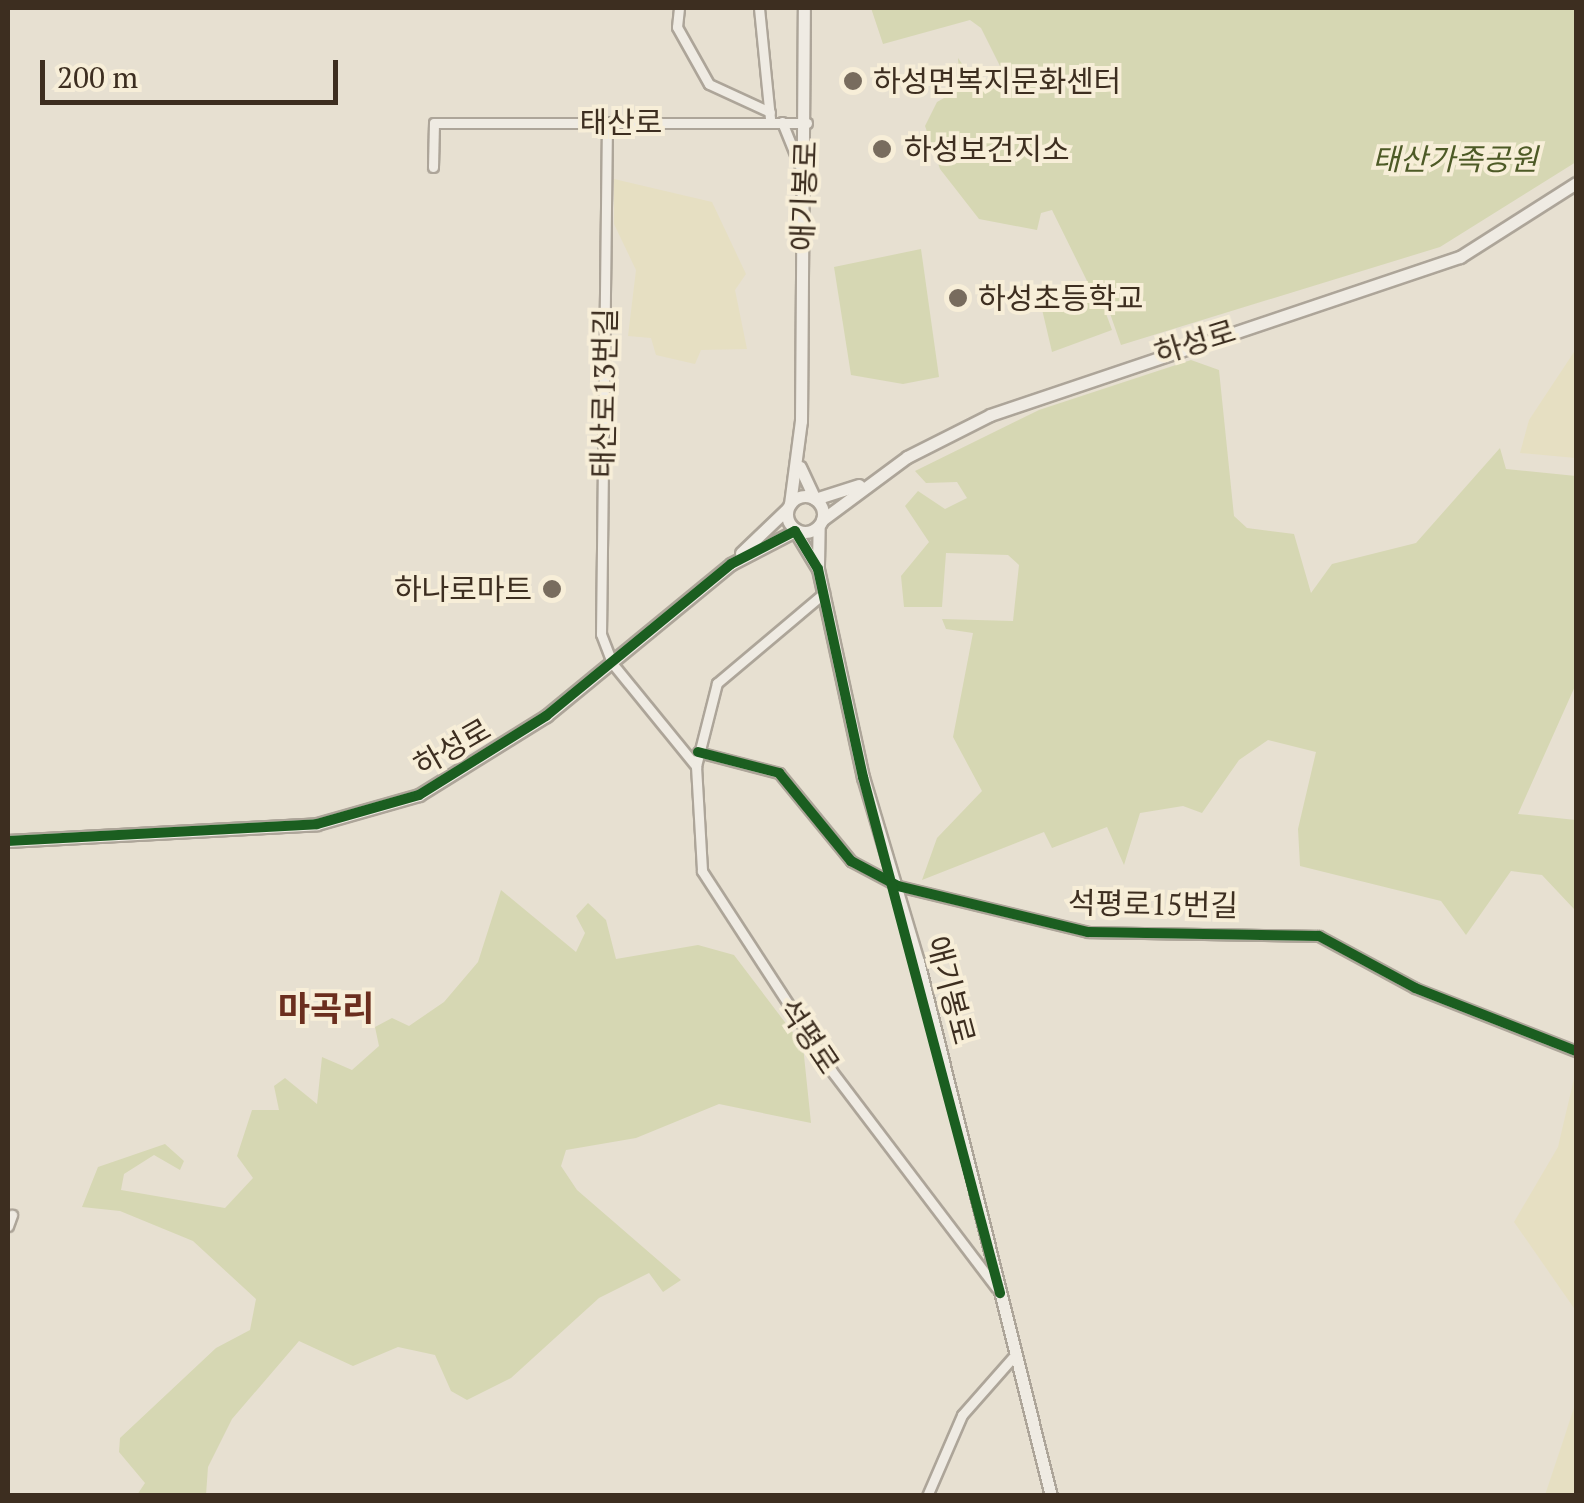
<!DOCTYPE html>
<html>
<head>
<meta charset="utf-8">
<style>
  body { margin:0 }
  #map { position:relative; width:1584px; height:1503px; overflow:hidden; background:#e7e0d1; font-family:"PT Serif","Noto Sans KR",serif }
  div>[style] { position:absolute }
  .farmland>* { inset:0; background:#e6dfc2 }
  .green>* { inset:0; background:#d6d7b3 }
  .roads { filter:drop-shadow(2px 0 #ada599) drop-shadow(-2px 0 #ada599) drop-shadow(0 2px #ada599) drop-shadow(0 -2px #ada599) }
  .street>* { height:9px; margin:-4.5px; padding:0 4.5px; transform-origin:4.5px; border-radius:4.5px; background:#efebe3 }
  .secondary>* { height:11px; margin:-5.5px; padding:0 5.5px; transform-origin:5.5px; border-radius:5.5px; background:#efebe3 }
  .secondary>.ring { margin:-5.5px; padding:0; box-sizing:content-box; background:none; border:11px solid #efebe3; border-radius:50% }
  .cycleway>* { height:10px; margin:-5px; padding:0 5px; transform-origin:5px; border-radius:5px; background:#1b5e20 }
  .dots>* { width:28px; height:28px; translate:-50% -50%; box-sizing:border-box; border:5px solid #f7eed8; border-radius:50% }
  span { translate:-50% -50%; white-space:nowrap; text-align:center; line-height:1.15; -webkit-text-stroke:8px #f7eed8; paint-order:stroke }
  .poi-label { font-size:30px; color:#3d2e20 }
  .left { translate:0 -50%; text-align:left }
  .right { translate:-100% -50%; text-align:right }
  .street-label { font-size:30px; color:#3d2e20 }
  .park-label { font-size:30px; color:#4d5a26; font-style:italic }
  .quarter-label { font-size:35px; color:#6b2e1e; font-weight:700 }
  .frame { position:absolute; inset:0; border:10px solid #3d2e20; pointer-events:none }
  .scale { position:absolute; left:40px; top:60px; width:298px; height:45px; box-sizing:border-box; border:5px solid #3d2e20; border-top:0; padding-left:12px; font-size:30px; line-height:35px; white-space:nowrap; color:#3d2e20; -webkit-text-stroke:8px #f7eed8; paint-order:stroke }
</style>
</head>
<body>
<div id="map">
  <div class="farmland">
    <div style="clip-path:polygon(614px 179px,712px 202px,746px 274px,735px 290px,747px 349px,701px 350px,695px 364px,656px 355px,651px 338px,628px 336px,636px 270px,614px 224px)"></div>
    <div style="clip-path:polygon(1576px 349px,1576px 458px,1520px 453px,1529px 420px)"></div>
    <div style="clip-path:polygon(1576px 1070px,1576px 1311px,1514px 1222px,1558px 1147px)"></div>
    <div style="clip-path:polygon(1576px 1402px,1576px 1495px,1545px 1495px)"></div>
  </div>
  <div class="green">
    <div style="clip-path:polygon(871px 8px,1576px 8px,1576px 162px,1440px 247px,1121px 345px,1099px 282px,1089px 285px,1052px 210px,1041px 213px,1037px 230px,979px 219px,940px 169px,925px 126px,937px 102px,960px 89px,958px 58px,981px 91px,1007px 80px,981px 28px,970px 20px,883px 44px)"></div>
    <div style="clip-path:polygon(921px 249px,939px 377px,903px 384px,851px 375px,834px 267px)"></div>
    <div style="clip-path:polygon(1096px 286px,1112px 330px,1052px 352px,1041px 305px)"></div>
    <div style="clip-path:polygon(1191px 360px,1219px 370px,1234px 516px,1247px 528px,1294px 534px,1311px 593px,1332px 564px,1416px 543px,1500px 448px,1506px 469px,1576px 476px,1576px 684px,1518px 814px,1576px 820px,1574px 909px,1542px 875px,1511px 871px,1466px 935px,1441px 901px,1300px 866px,1298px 829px,1316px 752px,1268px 740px,1239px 760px,1202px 813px,1183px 806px,1140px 813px,1124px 865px,1107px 827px,1052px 848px,1044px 832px,922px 880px,937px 838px,982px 791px,953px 737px,973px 633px,946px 629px,942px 619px,1013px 621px,1019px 565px,1008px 555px,946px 553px,942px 607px,904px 607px,901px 576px,929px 542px,905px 506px,918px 491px,945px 509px,967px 498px,957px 482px,926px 483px,915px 471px,1039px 410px)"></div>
    <div style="clip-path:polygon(501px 890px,576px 952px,585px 933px,576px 916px,588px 903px,606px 920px,616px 959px,698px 945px,734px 955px,803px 1046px,811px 1123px,719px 1104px,636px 1138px,566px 1150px,561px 1166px,577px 1190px,681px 1280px,663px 1292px,649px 1273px,599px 1298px,511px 1378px,467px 1400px,451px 1391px,435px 1355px,398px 1347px,353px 1366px,299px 1341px,232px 1419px,208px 1467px,206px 1495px,137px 1495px,145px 1483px,119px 1452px,120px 1438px,216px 1348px,250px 1330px,256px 1299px,193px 1241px,120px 1211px,82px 1207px,98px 1167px,165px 1144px,184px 1161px,180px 1170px,154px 1155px,124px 1174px,121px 1190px,225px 1208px,253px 1178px,237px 1156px,252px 1110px,279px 1110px,274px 1086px,285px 1078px,317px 1104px,322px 1057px,352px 1070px,379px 1046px,375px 1027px,392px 1018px,409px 1026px,444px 1002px,478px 962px)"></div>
  </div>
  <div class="roads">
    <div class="street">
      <div style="left:679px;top:8px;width:19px;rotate:96deg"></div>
      <div style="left:677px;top:27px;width:65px;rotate:60.7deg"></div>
      <div style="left:709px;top:84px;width:67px;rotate:24.7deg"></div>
      <div style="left:759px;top:8px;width:111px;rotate:84.3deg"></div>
      <div style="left:607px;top:122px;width:512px;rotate:90.67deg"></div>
      <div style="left:601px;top:634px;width:31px;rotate:69deg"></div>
      <div style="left:612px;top:663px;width:133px;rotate:50.8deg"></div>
      <div style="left:782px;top:122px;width:56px;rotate:68deg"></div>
      <div style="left:433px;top:167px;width:44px;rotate:-88.7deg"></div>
      <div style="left:434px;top:123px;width:373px"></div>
      <div style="left:824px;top:593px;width:140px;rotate:139.9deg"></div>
      <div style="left:717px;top:683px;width:86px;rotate:104.2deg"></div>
      <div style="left:696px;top:766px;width:105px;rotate:86.7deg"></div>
      <div style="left:702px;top:871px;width:237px;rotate:57deg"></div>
      <div style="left:831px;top:1070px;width:273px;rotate:52.8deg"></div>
      <div style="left:698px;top:752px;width:84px;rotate:14.5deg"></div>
      <div style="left:779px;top:773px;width:114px;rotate:50.7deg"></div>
      <div style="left:851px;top:861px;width:53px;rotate:28deg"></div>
      <div style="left:898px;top:886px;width:195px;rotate:13.6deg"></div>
      <div style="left:1088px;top:932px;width:231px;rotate:1deg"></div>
      <div style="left:1319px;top:936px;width:109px;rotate:28.4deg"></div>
      <div style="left:1415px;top:988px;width:173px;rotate:21.4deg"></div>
      <div style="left:8px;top:1226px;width:12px;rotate:-70deg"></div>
      <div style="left:927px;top:1496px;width:88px;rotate:-66.6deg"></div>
      <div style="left:962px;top:1415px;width:79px;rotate:-48.6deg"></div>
    </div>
    <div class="secondary">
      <div style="left:800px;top:467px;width:35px;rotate:65deg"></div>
      <div style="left:815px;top:499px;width:46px;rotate:-17.7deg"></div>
      <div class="ring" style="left:787px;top:496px;width:25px;height:25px"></div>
      <div style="left:790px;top:504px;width:84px;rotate:-82.5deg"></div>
      <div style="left:801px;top:421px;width:413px;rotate:-89.6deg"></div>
      <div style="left:822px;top:520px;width:106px;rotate:-36.5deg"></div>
      <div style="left:907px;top:457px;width:93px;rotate:-26.8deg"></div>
      <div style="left:990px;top:415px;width:496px;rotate:-18.6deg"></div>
      <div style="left:1460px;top:257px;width:138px;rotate:-32.5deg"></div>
      <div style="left:741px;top:553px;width:64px;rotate:-43.7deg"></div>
      <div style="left:818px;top:565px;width:39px;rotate:-89deg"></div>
      <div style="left:8px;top:841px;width:309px;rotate:-3.1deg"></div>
      <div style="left:317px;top:824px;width:106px;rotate:-15.9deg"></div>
      <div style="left:419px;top:795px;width:150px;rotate:-31.9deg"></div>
      <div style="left:546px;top:716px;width:239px;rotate:-39.4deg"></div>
      <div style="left:731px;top:564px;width:72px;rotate:-27.3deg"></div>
      <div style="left:795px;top:531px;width:44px;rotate:58.8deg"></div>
      <div style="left:818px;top:569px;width:213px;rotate:77.8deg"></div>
      <div style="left:863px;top:777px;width:192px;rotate:73.4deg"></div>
      <div style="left:918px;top:961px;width:551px;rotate:76.04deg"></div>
    </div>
  </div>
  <div class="cycleway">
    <div style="left:698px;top:752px;width:84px;rotate:14.5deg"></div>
    <div style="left:779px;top:773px;width:114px;rotate:50.7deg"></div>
    <div style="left:851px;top:861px;width:53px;rotate:28deg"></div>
    <div style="left:898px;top:886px;width:195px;rotate:13.6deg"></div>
    <div style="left:1088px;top:932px;width:231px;rotate:1deg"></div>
    <div style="left:1319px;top:936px;width:109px;rotate:28.4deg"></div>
    <div style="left:1415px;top:988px;width:173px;rotate:21.4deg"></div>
    <div style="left:8px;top:841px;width:309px;rotate:-3.1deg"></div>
    <div style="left:317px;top:824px;width:106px;rotate:-15.9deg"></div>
    <div style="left:419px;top:795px;width:150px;rotate:-31.9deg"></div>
    <div style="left:546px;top:716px;width:239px;rotate:-39.4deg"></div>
    <div style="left:731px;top:564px;width:72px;rotate:-27.3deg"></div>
    <div style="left:795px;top:531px;width:44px;rotate:58.8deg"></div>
    <div style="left:818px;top:569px;width:213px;rotate:77.8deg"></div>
    <div style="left:863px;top:777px;width:534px;rotate:75.13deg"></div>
  </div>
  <div class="dots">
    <div style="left:853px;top:81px;background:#786c5e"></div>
    <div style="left:882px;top:149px;background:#786c5e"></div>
    <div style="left:958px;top:298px;background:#786c5e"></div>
    <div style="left:552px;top:589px;background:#786c5e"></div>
  </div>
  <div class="poi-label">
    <span class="left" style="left:873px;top:81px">하성면복지문화센터</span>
    <span class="left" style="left:904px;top:149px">하성보건지소</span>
    <span class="left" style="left:978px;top:298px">하성초등학교</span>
    <span class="right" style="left:532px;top:589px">하나로마트</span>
  </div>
  <div class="street-label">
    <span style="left:621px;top:122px">태산로</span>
    <span style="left:804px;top:196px;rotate:-88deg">애기봉로</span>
    <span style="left:1195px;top:342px;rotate:-17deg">하성로</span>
    <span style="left:604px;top:393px;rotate:-89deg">태산로13번길</span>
    <span style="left:452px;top:747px;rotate:-30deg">하성로</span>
    <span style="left:1153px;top:904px;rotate:1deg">석평로15번길</span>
    <span style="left:951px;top:990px;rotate:75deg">애기봉로</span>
    <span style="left:809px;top:1036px;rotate:56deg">석평로</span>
  </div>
  <div class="park-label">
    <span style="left:1455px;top:159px">태산가족공원</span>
  </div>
  <div class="quarter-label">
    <span style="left:326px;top:1008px">마곡리</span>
  </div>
  <div class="frame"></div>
  <div class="scale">200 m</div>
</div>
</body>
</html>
